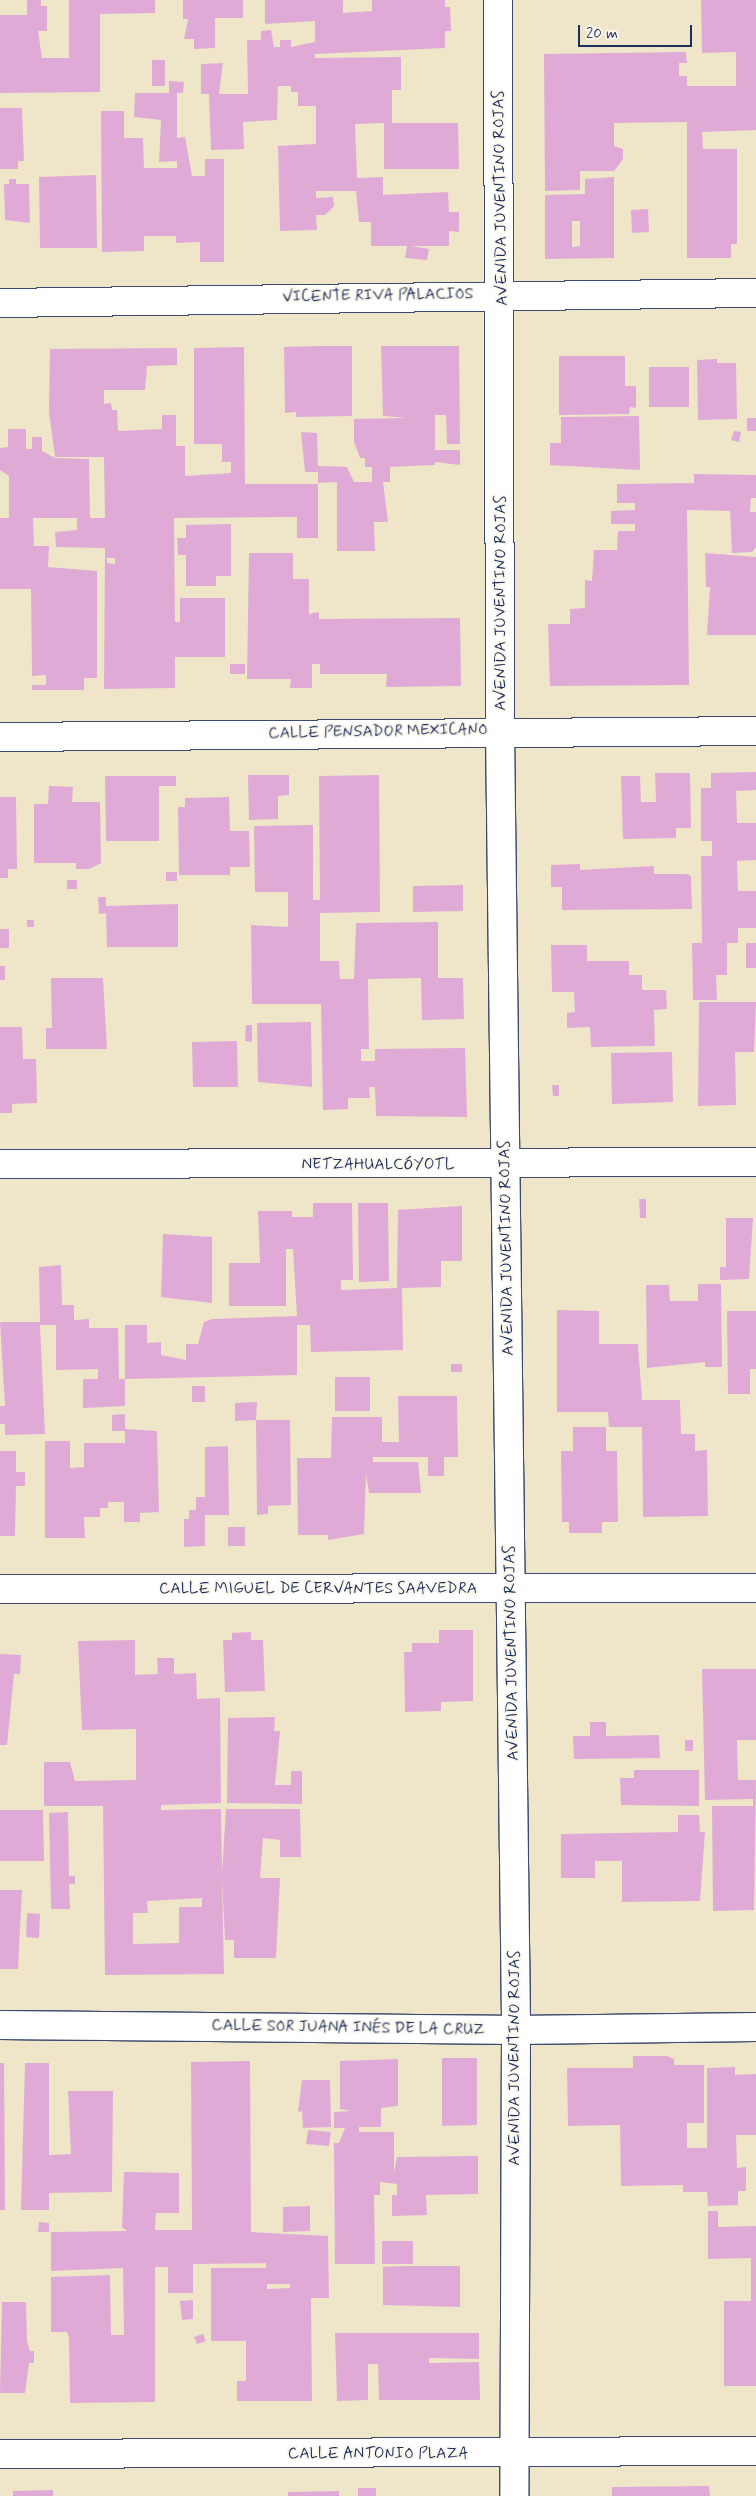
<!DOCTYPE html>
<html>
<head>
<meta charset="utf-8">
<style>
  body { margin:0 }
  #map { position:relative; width:756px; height:2496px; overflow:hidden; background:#efe6c9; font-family:Mynerve,sans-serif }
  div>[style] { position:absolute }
  .building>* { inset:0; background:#dfabd6 }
  .roads { filter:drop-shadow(1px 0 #3b4a6e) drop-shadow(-1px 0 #3b4a6e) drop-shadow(0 1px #3b4a6e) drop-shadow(0 -1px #3b4a6e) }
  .minor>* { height:28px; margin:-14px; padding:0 14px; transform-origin:14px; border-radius:14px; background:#fff }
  span { translate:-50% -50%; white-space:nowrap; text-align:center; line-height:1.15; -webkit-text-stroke:4px #fbf7ec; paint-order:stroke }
  .street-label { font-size:16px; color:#1b2f5e }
  .scale { position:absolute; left:578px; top:25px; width:114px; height:22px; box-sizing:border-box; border:2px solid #1b2f5e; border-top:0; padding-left:6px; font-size:15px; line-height:18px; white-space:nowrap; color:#1b2f5e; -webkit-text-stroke:4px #fbf7ec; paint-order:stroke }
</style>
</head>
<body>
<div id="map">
  <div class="building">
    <div style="clip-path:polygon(27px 0,41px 0,41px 6px,47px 6px,47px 31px,38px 31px,42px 58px,69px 58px,69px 0,155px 0,155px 13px,100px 14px,100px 92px,0 93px,0 15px,27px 15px)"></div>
    <div style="clip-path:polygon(183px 0,243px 0,243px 18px,215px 18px,215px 48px,194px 49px,194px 39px,184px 39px,188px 19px,183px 19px)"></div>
    <div style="clip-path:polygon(265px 0,343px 0,343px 13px,372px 11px,372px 0,445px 0,445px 7px,450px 7px,451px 31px,445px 31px,445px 48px,315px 54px,315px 58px,401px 57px,401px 90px,392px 90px,392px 123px,458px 123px,459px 169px,384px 169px,384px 123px,355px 124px,357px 178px,383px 177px,383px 195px,448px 192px,449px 212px,459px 212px,459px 232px,449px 231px,449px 246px,411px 246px,429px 249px,427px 260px,405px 258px,407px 246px,371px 246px,371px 222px,359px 222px,356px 191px,316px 191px,316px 198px,333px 197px,334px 206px,325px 215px,316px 215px,317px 230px,280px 231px,278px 146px,316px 144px,316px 106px,298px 106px,298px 92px,291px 92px,291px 86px,278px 86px,277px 120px,243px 122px,244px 149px,211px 150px,209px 94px,201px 94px,201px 64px,223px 63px,219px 94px,248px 94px,247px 40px,261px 40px,261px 31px,271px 30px,274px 47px,280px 47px,280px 40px,291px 40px,291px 47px,315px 42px,315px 21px,265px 24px)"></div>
    <div style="clip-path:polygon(701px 0,756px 0,756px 130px,702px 132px,703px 149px,737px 149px,737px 244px,731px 244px,731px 258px,687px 258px,687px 122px,614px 123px,614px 146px,623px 149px,623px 159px,614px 171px,580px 171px,580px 190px,545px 191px,544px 54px,686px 52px,687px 63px,679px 63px,679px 76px,687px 76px,687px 86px,736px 86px,736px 52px,702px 53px)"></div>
    <div style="clip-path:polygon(152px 60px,165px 60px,165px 86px,152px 86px)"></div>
    <div style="clip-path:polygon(169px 81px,184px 82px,183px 93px,177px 93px,177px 138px,185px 137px,192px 176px,205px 176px,205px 159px,224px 159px,224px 262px,200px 262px,200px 242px,176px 243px,176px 236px,144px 236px,144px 251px,102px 252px,101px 111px,124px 111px,124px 138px,143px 138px,144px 168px,177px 168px,177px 161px,159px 162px,161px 120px,134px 117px,135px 93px,169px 93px)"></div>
    <div style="clip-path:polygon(0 108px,22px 108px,24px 161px,18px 161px,18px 169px,0 169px)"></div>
    <div style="clip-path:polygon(96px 175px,97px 248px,40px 248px,39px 177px)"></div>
    <div style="clip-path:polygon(evenodd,614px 177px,614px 258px,545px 259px,545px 195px,585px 194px,585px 179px,614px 177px,572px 221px,580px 221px,580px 246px,572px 247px,572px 221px)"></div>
    <div style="clip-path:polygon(9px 179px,16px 179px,16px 184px,29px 184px,30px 223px,5px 220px,4px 184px,9px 184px)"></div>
    <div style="clip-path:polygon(648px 209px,649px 232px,632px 233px,631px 210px)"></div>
    <div style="clip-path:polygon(317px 346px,352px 346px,352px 416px,296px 417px,296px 412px,285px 413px,284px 347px)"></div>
    <div style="clip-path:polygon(381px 346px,459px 346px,460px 444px,447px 444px,446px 415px,435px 415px,435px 450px,460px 450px,460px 465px,435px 462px,435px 465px,390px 467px,390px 482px,383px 482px,388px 522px,374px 522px,375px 551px,337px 551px,337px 482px,318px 483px,318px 472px,305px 472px,301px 432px,317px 433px,318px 466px,347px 467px,354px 482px,372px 482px,372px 467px,365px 467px,365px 458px,360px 458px,354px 442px,354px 419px,407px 418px,383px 416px)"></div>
    <div style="clip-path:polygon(evenodd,244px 347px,245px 484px,318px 484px,318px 538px,297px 538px,297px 517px,174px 518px,175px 622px,180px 622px,180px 598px,225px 598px,225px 657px,175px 657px,175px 688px,104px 689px,105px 548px,56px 547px,55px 532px,77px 530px,77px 518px,33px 518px,34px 546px,49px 546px,48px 567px,97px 571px,97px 678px,84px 678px,84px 690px,32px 690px,32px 685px,46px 685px,46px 675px,32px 676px,31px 589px,0 589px,0 518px,9px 518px,9px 476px,0 470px,0 448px,8px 447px,8px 429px,26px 429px,26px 449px,32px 449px,32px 437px,42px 437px,42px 451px,55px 458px,89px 459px,90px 518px,105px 518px,104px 457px,55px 457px,49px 412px,50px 349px,177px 348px,177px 365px,147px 366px,145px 390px,104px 390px,104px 404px,111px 403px,112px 410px,117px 410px,118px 431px,162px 429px,162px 415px,176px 415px,176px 446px,185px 446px,185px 476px,231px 473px,231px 462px,222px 462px,222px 444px,194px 444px,194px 348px,244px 347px,107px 558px,115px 558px,115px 564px,107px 563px,107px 558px)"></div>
    <div style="clip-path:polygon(559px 356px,625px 356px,625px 386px,636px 386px,636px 408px,630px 407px,629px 414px,559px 415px)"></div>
    <div style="clip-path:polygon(717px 359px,717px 363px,736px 363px,737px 419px,698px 420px,697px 360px)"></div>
    <div style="clip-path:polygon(649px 367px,689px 367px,689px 407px,649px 407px)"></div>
    <div style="clip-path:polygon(639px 416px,640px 470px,550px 465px,550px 443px,561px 443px,561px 417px)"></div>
    <div style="clip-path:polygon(747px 418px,756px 418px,756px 431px,747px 431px)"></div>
    <div style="clip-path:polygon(734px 431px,741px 432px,739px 442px,731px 440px)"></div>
    <div style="clip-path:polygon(694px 474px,756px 475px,756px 498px,751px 498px,750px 512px,756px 512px,756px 547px,752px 552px,732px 553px,730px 511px,687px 510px,689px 685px,550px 686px,548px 624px,570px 624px,570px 609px,585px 608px,585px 580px,592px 581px,594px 550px,617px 550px,618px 531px,635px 531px,635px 524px,611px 524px,611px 511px,635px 510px,635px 503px,617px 503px,617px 484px,694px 483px)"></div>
    <div style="clip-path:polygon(231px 524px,231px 576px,216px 576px,216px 586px,186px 586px,186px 555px,178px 555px,177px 538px,186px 538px,186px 525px)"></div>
    <div style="clip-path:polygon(249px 553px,293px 553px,293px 579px,309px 579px,309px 614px,319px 612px,319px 619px,460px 618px,461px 686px,386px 687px,387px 674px,320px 674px,320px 664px,312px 664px,312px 688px,290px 688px,291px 679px,247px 679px)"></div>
    <div style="clip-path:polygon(705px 553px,756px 557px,756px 635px,707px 635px,710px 587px,706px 587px)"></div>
    <div style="clip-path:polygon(230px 664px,245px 664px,245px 674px,230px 674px)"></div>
    <div style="clip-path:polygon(756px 772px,756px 790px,736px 791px,737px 823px,756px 823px,756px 860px,737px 861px,738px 891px,756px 891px,756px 928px,738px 928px,738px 943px,727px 943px,727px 975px,716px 975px,717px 1000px,693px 1000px,692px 943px,702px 943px,701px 856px,712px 856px,712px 841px,701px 841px,701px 788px,711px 788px,711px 773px)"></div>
    <div style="clip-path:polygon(655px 773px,690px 773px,691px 828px,676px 828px,676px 838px,623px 839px,621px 776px,640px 776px,641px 802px,656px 802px)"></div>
    <div style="clip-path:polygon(248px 775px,289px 775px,289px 795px,278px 796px,278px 819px,249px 820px)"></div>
    <div style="clip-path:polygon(379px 775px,380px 912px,320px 913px,320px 961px,339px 961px,340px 979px,354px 979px,356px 923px,438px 922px,438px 978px,463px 978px,464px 1019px,422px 1020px,421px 978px,368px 979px,369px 1049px,361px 1049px,361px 1061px,375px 1061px,375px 1049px,465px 1048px,467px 1117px,376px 1116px,375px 1087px,369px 1087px,370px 1098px,348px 1098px,348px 1109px,323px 1110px,321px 1004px,252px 1004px,251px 925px,288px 927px,288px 892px,255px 892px,254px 826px,313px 825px,313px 900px,320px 900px,319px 776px)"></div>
    <div style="clip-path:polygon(105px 776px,176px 776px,176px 786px,159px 786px,159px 841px,106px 841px)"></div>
    <div style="clip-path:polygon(49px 786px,73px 787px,72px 802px,100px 802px,101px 863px,89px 869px,76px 869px,76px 863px,34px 863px,34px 804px,48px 804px)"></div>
    <div style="clip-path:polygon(0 797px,16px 797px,17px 869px,8px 869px,8px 878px,0 878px)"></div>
    <div style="clip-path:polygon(229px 797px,230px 831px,249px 831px,250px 867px,230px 867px,230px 875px,179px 875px,178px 807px,185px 807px,185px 798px)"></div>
    <div style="clip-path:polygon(580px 864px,580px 870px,654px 866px,654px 874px,687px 874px,691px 876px,692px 909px,562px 910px,562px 887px,551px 887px,551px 865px)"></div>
    <div style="clip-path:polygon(166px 872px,177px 872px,177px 881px,166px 881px)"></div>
    <div style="clip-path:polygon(67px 880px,77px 880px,77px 889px,67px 889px)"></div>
    <div style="clip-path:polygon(463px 885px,463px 911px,413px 912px,413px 886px)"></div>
    <div style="clip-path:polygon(98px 897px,106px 897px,106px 906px,178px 904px,178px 947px,107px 947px,106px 913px,99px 914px)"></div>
    <div style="clip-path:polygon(27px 920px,34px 920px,34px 927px,27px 927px)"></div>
    <div style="clip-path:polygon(0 929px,9px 929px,9px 948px,0 948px)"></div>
    <div style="clip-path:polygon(746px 943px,756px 943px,756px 968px,746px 968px)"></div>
    <div style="clip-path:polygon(551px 945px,587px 945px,587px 961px,629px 961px,629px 975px,642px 975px,642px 990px,666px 990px,667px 1009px,654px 1010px,655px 1046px,591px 1047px,590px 1027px,567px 1028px,567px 1013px,575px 1012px,574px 992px,552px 992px)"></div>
    <div style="clip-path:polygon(0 966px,5px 966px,5px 980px,0 980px)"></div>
    <div style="clip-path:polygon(51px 978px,103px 978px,107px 1049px,46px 1049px,46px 1028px,52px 1028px)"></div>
    <div style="clip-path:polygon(699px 1002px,756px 1002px,754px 1052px,735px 1052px,736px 1105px,698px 1106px)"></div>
    <div style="clip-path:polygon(311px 1022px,312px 1087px,258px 1082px,257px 1023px)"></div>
    <div style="clip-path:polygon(246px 1025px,252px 1025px,252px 1042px,245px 1041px)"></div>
    <div style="clip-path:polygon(0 1027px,22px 1027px,23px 1059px,36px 1059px,37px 1103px,12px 1104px,12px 1113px,0 1113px)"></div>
    <div style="clip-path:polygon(237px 1041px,238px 1087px,193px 1087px,192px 1042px)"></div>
    <div style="clip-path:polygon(672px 1052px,673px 1102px,612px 1104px,611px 1053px)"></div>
    <div style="clip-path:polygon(552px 1085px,559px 1085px,559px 1096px,553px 1096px)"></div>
    <div style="clip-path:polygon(639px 1199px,646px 1199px,646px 1218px,640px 1218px)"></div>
    <div style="clip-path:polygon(313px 1203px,352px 1203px,353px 1280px,341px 1280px,341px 1290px,397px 1288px,398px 1210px,462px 1206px,462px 1261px,441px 1261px,441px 1287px,402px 1288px,403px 1350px,311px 1352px,310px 1325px,297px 1325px,297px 1375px,125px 1379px,125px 1325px,147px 1325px,147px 1343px,161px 1342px,161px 1355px,186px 1360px,186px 1344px,198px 1344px,204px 1322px,212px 1319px,297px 1316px,293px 1249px,286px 1249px,286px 1306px,229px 1306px,229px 1263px,260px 1263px,258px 1211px,292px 1211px,292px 1217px,313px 1217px)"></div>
    <div style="clip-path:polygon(358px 1203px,388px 1203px,389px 1281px,359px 1282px)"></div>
    <div style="clip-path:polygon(726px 1218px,753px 1218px,749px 1279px,720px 1280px,720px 1267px,726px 1267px)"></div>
    <div style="clip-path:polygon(163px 1234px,212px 1237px,212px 1303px,161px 1297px)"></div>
    <div style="clip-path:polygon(61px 1265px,62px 1305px,74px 1305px,74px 1320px,89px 1319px,89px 1328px,118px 1328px,119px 1379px,125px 1379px,125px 1406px,83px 1408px,83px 1379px,98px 1379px,98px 1369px,56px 1370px,56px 1325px,40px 1325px,45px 1434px,5px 1435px,5px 1424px,0 1424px,0 1406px,5px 1406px,0 1322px,40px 1322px,39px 1267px)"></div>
    <div style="clip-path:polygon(698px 1284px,721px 1284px,722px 1367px,705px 1367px,705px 1362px,647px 1368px,646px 1285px,669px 1285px,670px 1301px,698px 1301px)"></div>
    <div style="clip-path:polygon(557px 1310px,599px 1311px,599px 1344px,638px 1344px,642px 1400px,680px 1400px,681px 1434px,695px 1434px,695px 1451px,707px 1450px,708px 1516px,643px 1517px,642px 1427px,609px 1427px,608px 1412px,557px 1412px)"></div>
    <div style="clip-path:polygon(727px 1311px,756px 1311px,756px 1369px,750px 1369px,750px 1394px,728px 1394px)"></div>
    <div style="clip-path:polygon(451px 1364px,462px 1364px,462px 1372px,451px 1372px)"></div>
    <div style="clip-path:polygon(335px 1377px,370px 1377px,370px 1411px,335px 1411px)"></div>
    <div style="clip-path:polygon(192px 1386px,205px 1386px,205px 1402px,192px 1402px)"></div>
    <div style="clip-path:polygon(398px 1396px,457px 1396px,458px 1457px,444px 1457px,444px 1476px,428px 1476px,428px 1457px,373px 1457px,373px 1462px,418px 1462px,421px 1493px,369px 1493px,366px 1474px,364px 1534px,328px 1540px,328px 1535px,298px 1535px,297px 1458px,331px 1458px,332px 1417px,382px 1417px,382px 1442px,399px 1442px)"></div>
    <div style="clip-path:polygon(257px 1402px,256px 1420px,290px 1420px,291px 1505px,268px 1506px,268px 1514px,257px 1515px,256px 1420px,235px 1421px,235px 1403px)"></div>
    <div style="clip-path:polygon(125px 1414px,125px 1429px,157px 1431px,159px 1512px,140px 1513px,140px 1522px,124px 1522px,124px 1502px,108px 1502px,108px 1508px,100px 1508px,100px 1517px,84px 1517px,85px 1538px,45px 1538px,45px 1441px,70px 1441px,70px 1468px,84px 1467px,84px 1443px,125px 1443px,125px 1431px,112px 1431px,112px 1415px)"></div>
    <div style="clip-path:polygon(573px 1427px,606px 1427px,606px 1451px,617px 1451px,618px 1522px,602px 1522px,602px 1533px,569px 1533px,569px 1522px,562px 1522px,561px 1451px,573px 1451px)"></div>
    <div style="clip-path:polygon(228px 1446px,229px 1515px,205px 1515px,205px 1546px,184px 1547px,184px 1519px,189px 1519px,189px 1510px,196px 1510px,196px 1497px,205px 1497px,205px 1447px)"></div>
    <div style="clip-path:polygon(0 1451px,16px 1451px,16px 1472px,25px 1472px,25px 1486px,16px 1486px,15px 1536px,0 1536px)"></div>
    <div style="clip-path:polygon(228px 1527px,245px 1527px,245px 1546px,228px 1546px)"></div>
    <div style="clip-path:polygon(439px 1630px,473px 1630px,473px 1701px,441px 1702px,441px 1711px,405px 1712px,404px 1652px,412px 1652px,412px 1643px,439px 1643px)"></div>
    <div style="clip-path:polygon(251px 1632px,251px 1640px,263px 1640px,265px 1691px,225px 1692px,223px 1640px,232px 1640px,232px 1633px)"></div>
    <div style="clip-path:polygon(evenodd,135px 1640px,135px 1675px,158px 1674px,157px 1658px,174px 1658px,174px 1674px,196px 1673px,197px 1699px,220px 1698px,221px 1803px,161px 1805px,161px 1810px,221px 1809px,222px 1873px,226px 1809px,300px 1809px,301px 1857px,280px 1857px,280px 1840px,263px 1838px,260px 1878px,280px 1878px,276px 1958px,234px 1958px,234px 1940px,225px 1940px,222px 1878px,224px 1974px,105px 1975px,103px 1806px,44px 1806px,44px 1762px,70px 1762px,75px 1781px,136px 1780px,136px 1729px,82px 1730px,78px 1641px,135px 1640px,202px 1898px,202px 1907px,179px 1907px,179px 1943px,133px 1944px,133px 1913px,148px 1913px,147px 1901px,202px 1898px)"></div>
    <div style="clip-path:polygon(0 1654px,21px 1655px,20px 1674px,14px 1674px,7px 1745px,0 1745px)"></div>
    <div style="clip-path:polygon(702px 1669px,756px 1669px,756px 1740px,737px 1740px,738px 1780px,756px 1780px,754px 1910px,713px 1911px,712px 1806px,753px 1806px,753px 1799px,705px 1800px)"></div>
    <div style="clip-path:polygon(275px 1717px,274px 1731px,280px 1731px,275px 1785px,291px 1785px,291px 1771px,302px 1771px,302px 1804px,227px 1803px,228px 1718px)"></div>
    <div style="clip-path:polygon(590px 1722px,606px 1722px,606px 1736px,659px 1735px,660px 1758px,574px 1759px,573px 1736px,590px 1736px)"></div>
    <div style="clip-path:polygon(685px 1740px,693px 1740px,693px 1751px,685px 1751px)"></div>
    <div style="clip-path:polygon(634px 1770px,699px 1770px,699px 1806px,621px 1805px,620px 1778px,634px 1778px)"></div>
    <div style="clip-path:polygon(0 1810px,43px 1810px,44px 1861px,0 1861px)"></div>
    <div style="clip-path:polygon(68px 1812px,69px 1876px,75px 1876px,75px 1884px,69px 1884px,70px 1909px,51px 1909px,49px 1813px)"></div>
    <div style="clip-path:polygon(678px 1815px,699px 1815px,700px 1832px,705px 1832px,700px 1901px,622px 1902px,622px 1861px,595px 1861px,595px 1878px,561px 1878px,561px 1834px,678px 1832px)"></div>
    <div style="clip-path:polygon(0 1890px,22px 1890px,18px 1969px,0 1969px)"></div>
    <div style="clip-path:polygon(27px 1913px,40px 1914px,39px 1938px,26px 1937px)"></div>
    <div style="clip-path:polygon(633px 2056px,667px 2056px,674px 2059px,674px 2065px,704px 2065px,704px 2123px,687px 2123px,687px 2148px,707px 2148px,707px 2068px,735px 2067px,735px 2075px,756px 2074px,756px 2135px,736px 2135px,737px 2168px,746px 2167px,746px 2191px,738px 2191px,738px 2205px,708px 2206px,707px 2192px,683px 2192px,683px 2185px,621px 2186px,620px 2125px,568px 2126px,567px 2068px,633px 2068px)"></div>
    <div style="clip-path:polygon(442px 2058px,477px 2058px,477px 2125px,442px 2126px)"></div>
    <div style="clip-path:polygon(398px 2059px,398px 2106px,381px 2108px,381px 2127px,359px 2127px,359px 2132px,394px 2132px,394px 2172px,397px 2157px,478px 2156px,478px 2194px,426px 2195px,427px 2215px,392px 2216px,392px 2195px,397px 2195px,397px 2184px,380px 2182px,380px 2195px,374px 2195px,375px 2264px,335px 2264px,334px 2143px,339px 2143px,345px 2128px,334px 2128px,334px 2112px,351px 2111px,340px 2109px,340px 2061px)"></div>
    <div style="clip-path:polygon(evenodd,250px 2061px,251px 2232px,328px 2236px,329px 2298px,311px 2298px,312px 2401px,237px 2401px,237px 2381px,246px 2381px,246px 2341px,211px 2341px,211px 2268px,266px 2268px,266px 2263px,193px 2264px,193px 2293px,168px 2293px,168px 2267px,155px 2267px,155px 2402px,70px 2403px,69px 2338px,67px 2332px,51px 2332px,51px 2277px,110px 2275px,111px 2335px,124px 2335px,123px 2268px,51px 2271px,51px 2232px,127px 2231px,122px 2227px,124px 2172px,179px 2173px,179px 2213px,156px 2213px,155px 2230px,192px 2230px,191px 2062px,250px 2061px,267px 2284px,290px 2284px,290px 2288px,267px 2289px,267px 2284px)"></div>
    <div style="clip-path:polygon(0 2063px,4px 2063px,5px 2210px,0 2210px)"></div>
    <div style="clip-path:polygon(25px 2063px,49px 2063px,49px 2155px,71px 2154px,68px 2091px,113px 2091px,112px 2192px,49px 2193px,49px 2210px,21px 2210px)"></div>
    <div style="clip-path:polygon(302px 2080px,330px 2080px,331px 2127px,303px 2128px,302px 2111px,298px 2112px)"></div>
    <div style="clip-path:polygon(308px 2130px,331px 2132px,329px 2146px,306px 2144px)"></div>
    <div style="clip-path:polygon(310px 2206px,310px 2231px,283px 2232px,283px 2207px)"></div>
    <div style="clip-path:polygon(708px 2211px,718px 2211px,718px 2227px,756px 2226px,756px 2386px,724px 2386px,724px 2301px,751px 2301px,751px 2258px,708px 2259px)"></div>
    <div style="clip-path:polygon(39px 2222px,49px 2223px,49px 2232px,38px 2232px)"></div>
    <div style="clip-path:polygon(382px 2241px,413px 2241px,413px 2264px,382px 2264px)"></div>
    <div style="clip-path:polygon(405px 2266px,460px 2266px,460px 2307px,383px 2305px,383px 2267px)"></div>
    <div style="clip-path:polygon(193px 2300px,193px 2319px,182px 2320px,180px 2301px)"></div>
    <div style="clip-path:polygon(2px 2302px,26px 2302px,27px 2341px,30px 2351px,34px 2351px,34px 2363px,29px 2363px,25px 2393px,0 2393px)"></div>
    <div style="clip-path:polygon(335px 2333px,479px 2333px,479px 2359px,429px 2358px,429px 2363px,479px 2362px,480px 2400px,379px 2400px,378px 2364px,368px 2364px,368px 2400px,337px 2401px)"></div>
    <div style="clip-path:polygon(203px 2334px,206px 2341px,197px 2344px,194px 2337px)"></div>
    <div style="clip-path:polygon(709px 2486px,710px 2496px,612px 2496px,612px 2487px)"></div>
    <div style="clip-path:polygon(358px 2488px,376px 2488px,376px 2496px,358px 2496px)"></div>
    <div style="clip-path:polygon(53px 2490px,53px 2496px,13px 2496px,13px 2491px)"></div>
    <div style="clip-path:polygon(339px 2491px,339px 2496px,288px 2496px,288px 2492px)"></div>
  </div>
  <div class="roads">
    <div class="minor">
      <div style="left:498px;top:0;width:730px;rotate:89.84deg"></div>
      <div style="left:500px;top:730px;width:1300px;rotate:89.29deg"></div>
      <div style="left:516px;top:2030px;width:466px;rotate:90.2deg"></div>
      <div style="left:0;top:303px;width:756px;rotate:-0.76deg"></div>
      <div style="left:0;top:737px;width:756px;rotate:-0.45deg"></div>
      <div style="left:0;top:1164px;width:756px;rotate:-0.15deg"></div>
      <div style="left:0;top:1589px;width:756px;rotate:-0.08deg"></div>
      <div style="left:0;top:2025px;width:516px;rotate:0.56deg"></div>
      <div style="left:516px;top:2030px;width:240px;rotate:-0.7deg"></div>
      <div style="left:0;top:2454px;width:756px;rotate:-0.23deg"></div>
    </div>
  </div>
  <div class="street-label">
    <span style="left:501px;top:198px;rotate:-91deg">AVENIDA JUVENTINO ROJAS</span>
    <span style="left:378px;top:296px;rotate:-1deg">VICENTE RIVA PALACIOS</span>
    <span style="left:501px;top:603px;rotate:-90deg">AVENIDA JUVENTINO ROJAS</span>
    <span style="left:378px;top:732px;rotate:-1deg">CALLE PENSADOR MEXICANO</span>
    <span style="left:378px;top:1165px">NETZAHUALCÓYOTL</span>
    <span style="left:507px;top:1248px;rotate:-91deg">AVENIDA JUVENTINO ROJAS</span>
    <span style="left:318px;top:1589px">CALLE MIGUEL DE CERVANTES SAAVEDRA</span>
    <span style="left:512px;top:1653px;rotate:-91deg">AVENIDA JUVENTINO ROJAS</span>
    <span style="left:348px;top:2028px;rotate:1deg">CALLE SOR JUANA INÉS DE LA CRUZ</span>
    <span style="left:515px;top:2058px;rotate:-90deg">AVENIDA JUVENTINO ROJAS</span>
    <span style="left:378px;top:2454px">CALLE ANTONIO PLAZA</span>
  </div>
  <div class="scale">20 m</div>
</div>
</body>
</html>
